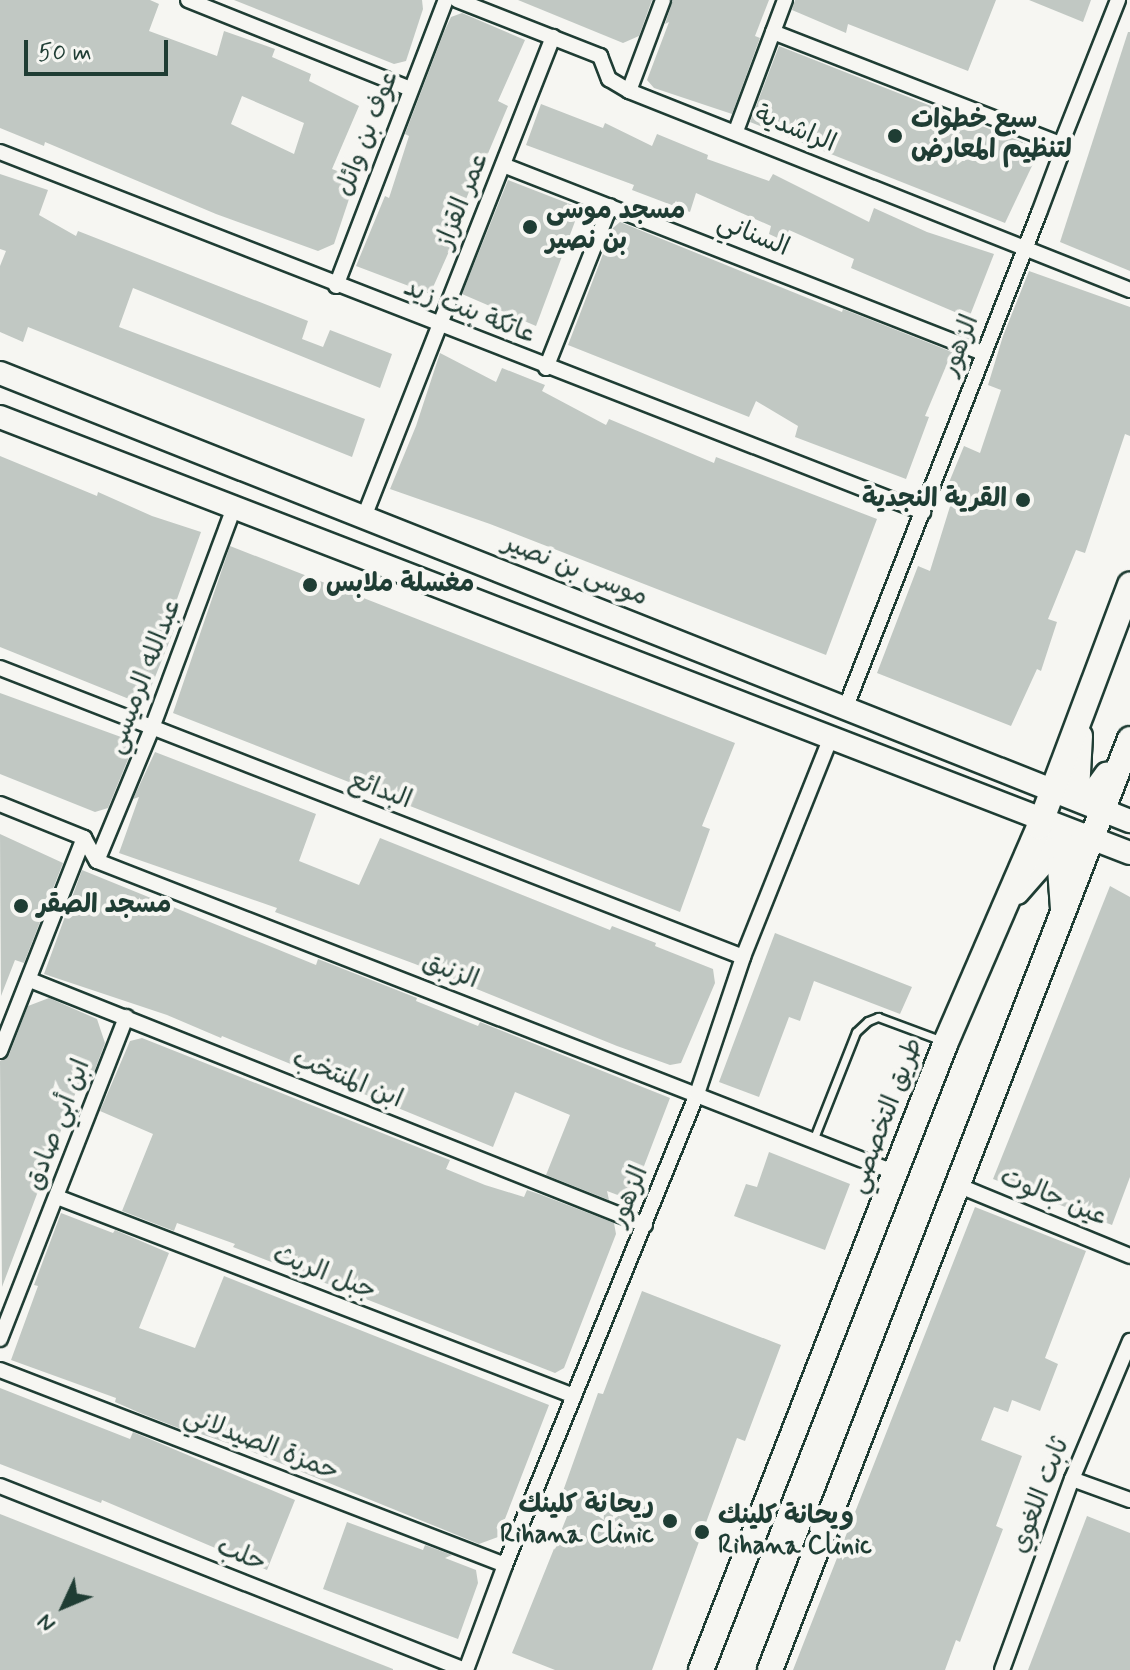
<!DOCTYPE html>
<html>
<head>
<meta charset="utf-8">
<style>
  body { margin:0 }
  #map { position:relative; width:1130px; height:1670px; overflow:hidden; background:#f6f6f2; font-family:Mynerve,"Playpen Sans Arabic",sans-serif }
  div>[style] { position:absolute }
  .building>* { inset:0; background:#c1c8c3 }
  .roads { filter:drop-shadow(2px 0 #1f3d34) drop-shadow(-2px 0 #1f3d34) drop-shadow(0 2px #1f3d34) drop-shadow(0 -2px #1f3d34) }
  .lane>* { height:7px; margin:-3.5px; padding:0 3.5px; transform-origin:3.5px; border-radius:3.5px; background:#f6f6f2 }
  .street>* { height:14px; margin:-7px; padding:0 7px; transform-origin:7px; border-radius:7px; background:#f6f6f2 }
  .secondary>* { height:22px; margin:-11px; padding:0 11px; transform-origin:11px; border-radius:11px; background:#f6f6f2 }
  .primary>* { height:24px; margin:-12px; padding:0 12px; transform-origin:12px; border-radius:12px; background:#f6f6f2 }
  .dots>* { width:22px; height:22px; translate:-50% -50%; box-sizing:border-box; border:4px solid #f6f6f2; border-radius:50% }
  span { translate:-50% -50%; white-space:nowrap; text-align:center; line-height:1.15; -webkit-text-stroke:8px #f6f6f2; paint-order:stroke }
  .poi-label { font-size:26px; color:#1f3d34; font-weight:700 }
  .left { translate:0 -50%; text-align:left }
  .right { translate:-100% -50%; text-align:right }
  .street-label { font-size:26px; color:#1f3d34 }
  .north { position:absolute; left:24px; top:1566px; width:80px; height:80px; -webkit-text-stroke:6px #f6f6f2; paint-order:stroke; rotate:226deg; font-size:22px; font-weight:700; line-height:32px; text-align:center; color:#1f3d34 }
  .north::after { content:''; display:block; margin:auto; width:28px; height:36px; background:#1f3d34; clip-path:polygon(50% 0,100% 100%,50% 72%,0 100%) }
  .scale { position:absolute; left:24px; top:40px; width:144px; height:36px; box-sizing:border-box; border:4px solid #1f3d34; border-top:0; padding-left:10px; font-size:24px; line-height:28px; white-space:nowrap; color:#1f3d34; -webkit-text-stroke:6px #f6f6f2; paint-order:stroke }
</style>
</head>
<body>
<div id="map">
  <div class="building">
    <div style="clip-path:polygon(evenodd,0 0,150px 0,159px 4px,149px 31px,217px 56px,224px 31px,275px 49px,272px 57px,311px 74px,309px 81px,359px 106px,332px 169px,356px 178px,334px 244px,318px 251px,216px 214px,45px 142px,44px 146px,0 128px,0 0,242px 96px,304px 123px,294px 154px,231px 124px,242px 96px)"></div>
    <div style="clip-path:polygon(234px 0,422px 0,423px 9px,406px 61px,394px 64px)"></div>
    <div style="clip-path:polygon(518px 0,652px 0,639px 36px,623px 43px)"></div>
    <div style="clip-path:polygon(673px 0,769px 0,755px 36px,760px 38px,732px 114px,654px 88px,647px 80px,669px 22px,665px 24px)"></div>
    <div style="clip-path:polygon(795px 0,996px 0,968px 71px,848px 24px,846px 33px,792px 10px)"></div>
    <div style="clip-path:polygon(1029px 0,1091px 0,1083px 22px)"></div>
    <div style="clip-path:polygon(462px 13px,525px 40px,498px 101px,508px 106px,481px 170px,478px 169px,455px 227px,459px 229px,430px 294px,356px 266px,385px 196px,389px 198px,409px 136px,405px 134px,444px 32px,451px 17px)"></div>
    <div style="clip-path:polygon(1128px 32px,1130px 32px,1130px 271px,1060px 242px)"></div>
    <div style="clip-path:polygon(779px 46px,1040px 149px,1005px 223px,750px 122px)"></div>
    <div style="clip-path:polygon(541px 104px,603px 128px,605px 123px,652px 146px,657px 134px,708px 155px,707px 159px,769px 181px,773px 174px,869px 222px,874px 208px,927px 232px,994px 254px,969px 318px,851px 268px,854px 259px,789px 230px,784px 241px,769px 234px,771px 226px,696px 193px,690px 212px,632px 190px,634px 185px,526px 145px)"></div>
    <div style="clip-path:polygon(0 174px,48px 190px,39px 215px,76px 236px,78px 231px,308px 321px,302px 339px,323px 347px,330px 330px,392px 354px,380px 388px,133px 288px,119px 327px,365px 419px,352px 457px,28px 327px,23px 342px,0 332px,0 266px,6px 251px,0 249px)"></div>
    <div style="clip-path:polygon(508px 180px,580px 208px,536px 326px,462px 294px)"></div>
    <div style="clip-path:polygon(620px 222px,842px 312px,843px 309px,952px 352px,925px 416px,929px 417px,906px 479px,795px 437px,798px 426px,756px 401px,749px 417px,568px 345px,613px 228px)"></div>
    <div style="clip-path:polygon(1029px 271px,1130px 307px,1130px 436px,1125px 434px,1085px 553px,1076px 550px,1048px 619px,1057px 622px,1041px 671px,1037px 669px,1011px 726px,877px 673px,918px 566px,930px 571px,952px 500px,943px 497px,964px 446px,980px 453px,1001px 390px,988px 385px,1003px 336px)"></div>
    <div style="clip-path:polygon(440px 353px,496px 382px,502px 368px,545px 385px,542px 391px,606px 425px,609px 419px,714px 463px,716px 457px,877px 519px,826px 655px,490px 524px,390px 489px,416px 426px)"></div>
    <div style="clip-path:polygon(0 456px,97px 496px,98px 492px,152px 516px,201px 532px,167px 627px,174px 630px,147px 697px,134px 701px,0 647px)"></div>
    <div style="clip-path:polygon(230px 546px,735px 743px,702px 826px,710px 829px,680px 912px,173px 713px)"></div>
    <div style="clip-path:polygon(0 693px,121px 737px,131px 752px,108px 808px,95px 812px,0 774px)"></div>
    <div style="clip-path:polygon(155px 752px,316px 814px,299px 861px,359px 885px,380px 838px,610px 930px,612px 926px,656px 943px,655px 946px,713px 969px,715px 983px,681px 1063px,670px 1065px,617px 1046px,415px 964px,275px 912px,277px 908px,119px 853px,139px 797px,133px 799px)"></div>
    <div style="clip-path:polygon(0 834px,63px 863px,24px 963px,15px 960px,1px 996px)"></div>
    <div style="clip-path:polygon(82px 870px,316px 965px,318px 959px,417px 998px,416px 1001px,478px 1026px,480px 1022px,670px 1098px,631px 1200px,607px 1191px,609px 1200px,546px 1175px,570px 1115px,515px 1092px,493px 1147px,222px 1036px,221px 1038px,167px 1015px,44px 974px)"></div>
    <div style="clip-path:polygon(1110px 886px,1130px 897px,1130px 1177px,1112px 1225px,993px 1179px)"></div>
    <div style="clip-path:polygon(775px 933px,912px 987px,900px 1014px,814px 981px,800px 1021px,789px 1017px,759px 1097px,719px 1082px)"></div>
    <div style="clip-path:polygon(49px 998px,97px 1019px,105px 1043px,94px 1072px,87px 1068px,72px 1101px,2px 1287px,0 1061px,9px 1055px,28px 1006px)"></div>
    <div style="clip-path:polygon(142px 1038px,450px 1160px,446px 1169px,485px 1185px,524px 1197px,527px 1190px,539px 1194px,614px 1223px,616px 1234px,564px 1368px,555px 1373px,233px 1247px,235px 1244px,177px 1223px,174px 1231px,122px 1211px,153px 1134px,100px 1111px,130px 1041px)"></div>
    <div style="clip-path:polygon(769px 1152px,850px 1184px,825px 1250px,734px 1216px,746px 1184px,757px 1187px)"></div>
    <div style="clip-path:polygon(975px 1207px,1086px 1251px,1045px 1358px,1058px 1364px,1040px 1411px,1012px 1400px,1008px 1412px,994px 1407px,981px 1440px,1022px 1456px,996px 1526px,1003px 1529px,960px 1642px,956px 1640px,945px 1670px,793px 1670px)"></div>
    <div style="clip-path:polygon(61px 1213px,113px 1233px,115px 1230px,169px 1253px,139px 1328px,195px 1348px,224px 1276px,549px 1405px,498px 1537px,479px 1544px,248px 1450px,195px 1432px,194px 1434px,140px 1413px,115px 1402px,116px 1398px,11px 1360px,38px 1286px,34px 1285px)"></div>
    <div style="clip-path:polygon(642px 1291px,781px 1345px,745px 1441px,737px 1438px,652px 1670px,555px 1670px,512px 1653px,574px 1499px,562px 1494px,598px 1393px,603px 1394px)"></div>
    <div style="clip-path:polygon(0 1388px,130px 1439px,133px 1432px,295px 1500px,267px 1570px,102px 1500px,101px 1503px,0 1464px)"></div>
    <div style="clip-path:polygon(0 1514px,393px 1669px,393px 1670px,0 1670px)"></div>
    <div style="clip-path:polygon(1087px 1516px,1130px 1533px,1130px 1670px,1028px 1670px)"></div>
    <div style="clip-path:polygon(347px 1522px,423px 1550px,425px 1545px,452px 1555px,445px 1558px,476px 1570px,478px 1583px,458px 1639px,323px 1589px)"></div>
  </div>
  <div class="roads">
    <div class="lane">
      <div style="left:814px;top:1138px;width:114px;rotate:-68.4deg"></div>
      <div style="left:856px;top:1032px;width:16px;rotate:-43deg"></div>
      <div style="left:868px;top:1021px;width:11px;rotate:-22deg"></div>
      <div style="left:878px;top:1017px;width:66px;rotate:20.4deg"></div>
    </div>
    <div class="street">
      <div style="left:188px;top:0;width:239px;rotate:21.8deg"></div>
      <div style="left:457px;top:0;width:154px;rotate:21.4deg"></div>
      <div style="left:600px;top:56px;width:25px;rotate:69deg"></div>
      <div style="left:609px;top:79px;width:23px;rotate:31deg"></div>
      <div style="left:629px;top:91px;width:539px;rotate:21.66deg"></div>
      <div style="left:773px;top:32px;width:309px;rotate:21.3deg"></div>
      <div style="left:629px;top:91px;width:97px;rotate:-69.5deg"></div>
      <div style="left:736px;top:131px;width:140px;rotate:-69.5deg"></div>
      <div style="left:0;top:152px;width:991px;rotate:21.31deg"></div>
      <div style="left:503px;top:165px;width:516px;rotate:21.39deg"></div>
      <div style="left:336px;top:286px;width:306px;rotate:-69deg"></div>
      <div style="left:546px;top:368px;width:174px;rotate:-68.4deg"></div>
      <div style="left:364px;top:517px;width:516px;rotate:-68.51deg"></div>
      <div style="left:0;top:668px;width:797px;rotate:21.25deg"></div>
      <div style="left:845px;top:709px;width:533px;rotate:-68.64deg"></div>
      <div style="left:1039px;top:213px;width:60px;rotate:-69.4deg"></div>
      <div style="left:1060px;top:157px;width:13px;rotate:-86deg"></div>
      <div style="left:1061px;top:144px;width:155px;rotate:-68.4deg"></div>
      <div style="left:0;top:804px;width:91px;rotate:22deg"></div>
      <div style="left:84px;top:838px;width:26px;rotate:61deg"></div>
      <div style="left:97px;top:861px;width:858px;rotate:21.33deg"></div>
      <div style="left:97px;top:861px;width:144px;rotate:-67.5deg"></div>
      <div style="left:152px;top:728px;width:235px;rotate:-69.6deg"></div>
      <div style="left:30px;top:980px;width:662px;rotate:21.72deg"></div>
      <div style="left:0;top:1051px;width:229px;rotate:-68.5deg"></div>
      <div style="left:957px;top:1185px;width:187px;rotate:22.3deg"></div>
      <div style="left:57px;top:1197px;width:554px;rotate:21.05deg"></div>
      <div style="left:0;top:1339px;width:346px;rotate:-68.6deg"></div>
      <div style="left:0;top:1370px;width:541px;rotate:21.11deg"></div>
      <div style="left:1072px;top:1479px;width:62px;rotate:19.9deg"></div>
      <div style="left:0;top:1486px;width:500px;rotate:21.59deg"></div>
      <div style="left:466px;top:1670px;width:112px;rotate:-69.6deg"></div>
      <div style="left:505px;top:1565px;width:509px;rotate:-67.82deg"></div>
      <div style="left:697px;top:1094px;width:145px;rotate:-71.4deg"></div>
      <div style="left:743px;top:957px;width:235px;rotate:-68.2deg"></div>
      <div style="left:1002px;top:1670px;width:203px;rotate:-69.9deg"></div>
      <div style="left:1072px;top:1479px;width:150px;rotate:-67.2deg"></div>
    </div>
    <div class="secondary">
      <div style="left:0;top:373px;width:1216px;rotate:21.63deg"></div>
      <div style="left:0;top:417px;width:1211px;rotate:21.1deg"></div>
    </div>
    <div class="primary">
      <div style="left:1080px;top:736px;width:56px;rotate:93.1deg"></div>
      <div style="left:1077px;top:792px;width:14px;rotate:25deg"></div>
      <div style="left:1090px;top:798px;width:29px;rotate:-54deg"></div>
      <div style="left:1017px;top:892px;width:40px;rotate:-49deg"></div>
      <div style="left:1043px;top:862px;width:30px;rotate:-67deg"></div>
      <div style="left:1055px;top:834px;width:8px;rotate:-7deg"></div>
      <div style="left:1063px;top:833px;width:13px;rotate:81deg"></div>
      <div style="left:1065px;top:846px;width:23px;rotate:103deg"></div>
      <div style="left:1060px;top:868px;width:41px;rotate:85.8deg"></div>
      <div style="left:701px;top:1670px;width:674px;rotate:-68.69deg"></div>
      <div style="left:946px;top:1042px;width:234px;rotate:-66.6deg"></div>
      <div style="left:1039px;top:827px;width:259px;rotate:-69.4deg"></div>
      <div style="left:770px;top:1670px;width:998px;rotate:-68.86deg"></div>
    </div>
  </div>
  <div class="dots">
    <div style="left:895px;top:136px;background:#1f3d34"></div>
    <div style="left:530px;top:227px;background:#1f3d34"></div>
    <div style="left:1023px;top:500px;background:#1f3d34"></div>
    <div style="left:310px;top:585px;background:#1f3d34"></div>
    <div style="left:21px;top:906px;background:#1f3d34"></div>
    <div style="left:670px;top:1521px;background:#1f3d34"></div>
    <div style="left:702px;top:1532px;background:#1f3d34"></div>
  </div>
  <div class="poi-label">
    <span class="left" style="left:911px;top:136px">سبع خطوات<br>لتنظيم المعارض</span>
    <span class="left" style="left:546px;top:227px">مسجد موسى<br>بن نصير</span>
    <span class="right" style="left:1007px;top:500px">القرية النجدية</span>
    <span class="left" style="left:326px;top:585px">مغسلة ملابس</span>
    <span class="left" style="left:37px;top:906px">مسجد الصقر</span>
    <span class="right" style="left:654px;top:1521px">ريحانة كلينك<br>Rihana Clinic</span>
    <span class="left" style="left:718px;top:1532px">ويحانة كلينك<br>Rihana Clinic</span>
  </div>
  <div class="street-label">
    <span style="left:795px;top:130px;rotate:22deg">الراشدية</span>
    <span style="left:368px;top:134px;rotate:-69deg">عوف بن وائل</span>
    <span style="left:463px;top:201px;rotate:-68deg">عمر القزاز</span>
    <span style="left:753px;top:236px;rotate:22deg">السناني</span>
    <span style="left:469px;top:312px;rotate:21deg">عاتكة بنت زيد</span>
    <span style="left:961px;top:346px;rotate:-69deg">الزهور</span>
    <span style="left:575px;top:571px;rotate:22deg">موسى بن نصير</span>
    <span style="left:145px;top:677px;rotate:-69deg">عبدالله الرميسي</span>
    <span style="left:380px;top:791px;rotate:21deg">البدائع</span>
    <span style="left:450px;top:972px;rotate:21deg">الزنبق</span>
    <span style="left:347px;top:1080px;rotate:22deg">ابن المنتخب</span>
    <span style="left:887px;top:1116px;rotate:-69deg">طريق التخصصي</span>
    <span style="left:59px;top:1125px;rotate:-69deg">ابن أبي صادق</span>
    <span style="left:630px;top:1197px;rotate:-68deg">الزهور</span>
    <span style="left:1053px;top:1198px;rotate:22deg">عين جالوت</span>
    <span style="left:324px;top:1274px;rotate:21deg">جبل الريث</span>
    <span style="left:261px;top:1445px;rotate:21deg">حمزة الصيدلاني</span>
    <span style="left:1041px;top:1496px;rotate:-69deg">ثابت اللغوي</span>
    <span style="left:241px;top:1556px;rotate:22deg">حلب</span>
  </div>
  <div class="north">N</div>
  <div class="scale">50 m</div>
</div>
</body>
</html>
